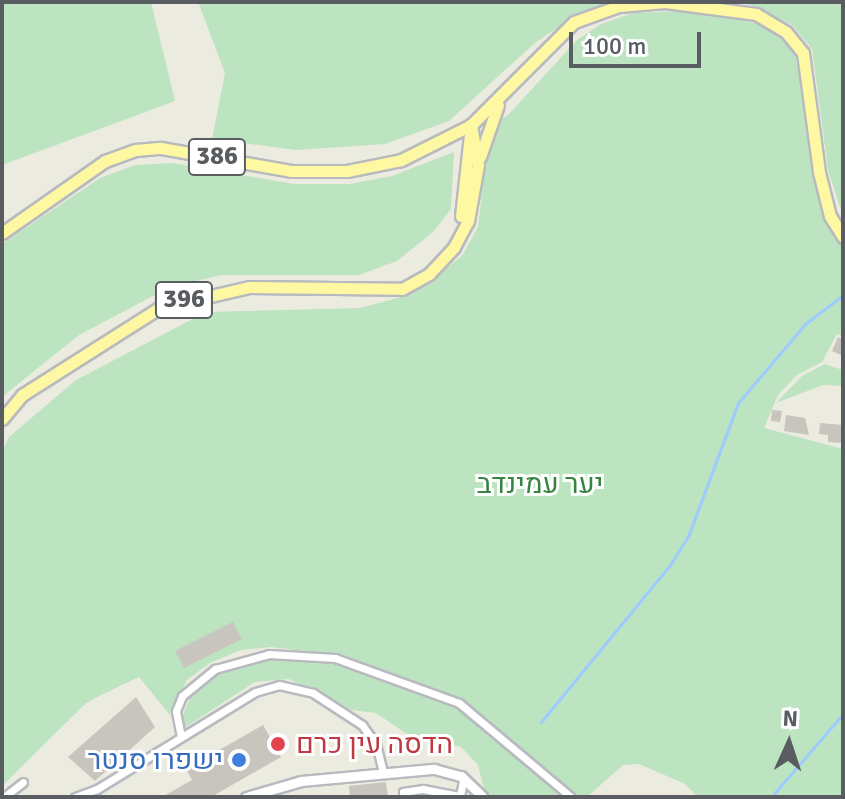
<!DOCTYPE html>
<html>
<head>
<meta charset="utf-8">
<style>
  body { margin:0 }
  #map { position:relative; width:845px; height:799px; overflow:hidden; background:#ecebe0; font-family:Signika,Heebo,sans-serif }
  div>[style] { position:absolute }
  .green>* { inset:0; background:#bce4c0 }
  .stream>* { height:3px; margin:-1.5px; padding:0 1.5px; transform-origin:1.5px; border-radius:1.5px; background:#9ecbfe }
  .building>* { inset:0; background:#c7c5be }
  .roads { filter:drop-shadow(2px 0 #b8babf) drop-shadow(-2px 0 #b8babf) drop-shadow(0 2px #b8babf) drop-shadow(0 -2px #b8babf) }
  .street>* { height:7px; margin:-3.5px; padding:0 3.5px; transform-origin:3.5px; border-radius:3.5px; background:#fff }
  .secondary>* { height:9px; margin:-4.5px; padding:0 4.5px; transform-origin:4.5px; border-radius:4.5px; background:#fff }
  .primary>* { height:11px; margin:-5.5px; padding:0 5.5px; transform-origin:5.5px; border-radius:5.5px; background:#fef8a3 }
  .dots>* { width:22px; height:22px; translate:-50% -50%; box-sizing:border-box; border:4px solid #fff; border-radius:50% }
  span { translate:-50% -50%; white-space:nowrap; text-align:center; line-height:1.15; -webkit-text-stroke:6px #fff; paint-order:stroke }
  .shield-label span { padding:2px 6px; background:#fff; border:2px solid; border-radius:6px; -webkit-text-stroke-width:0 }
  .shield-label { font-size:26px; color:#595c61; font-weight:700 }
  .park-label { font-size:28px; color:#358441 }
  .health-label { font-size:28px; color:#be3a42 }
  .left { translate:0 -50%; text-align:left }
  .shop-label { font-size:28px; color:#366cbe }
  .right { translate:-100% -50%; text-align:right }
  .frame { position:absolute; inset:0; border:4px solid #595c61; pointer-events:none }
  .north { position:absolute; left:749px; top:703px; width:80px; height:80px; -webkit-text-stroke:6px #fff; paint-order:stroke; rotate:3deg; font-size:22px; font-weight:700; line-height:32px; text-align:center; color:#595c61 }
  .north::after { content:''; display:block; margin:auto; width:28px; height:36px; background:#595c61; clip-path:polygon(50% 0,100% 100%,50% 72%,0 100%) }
  .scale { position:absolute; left:569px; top:32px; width:132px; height:36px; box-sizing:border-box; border:4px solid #595c61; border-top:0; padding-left:10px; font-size:24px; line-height:28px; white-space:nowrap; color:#595c61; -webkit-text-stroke:6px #fff; paint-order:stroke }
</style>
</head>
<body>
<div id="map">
  <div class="green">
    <div style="clip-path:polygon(2px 2px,151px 2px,175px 101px,2px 165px)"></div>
    <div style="clip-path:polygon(198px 2px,611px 2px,583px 11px,536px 42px,449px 121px,385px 144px,296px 150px,212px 139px,225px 73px)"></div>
    <div style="clip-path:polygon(744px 2px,843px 2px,843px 216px,828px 170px,812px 49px,792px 25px)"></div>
    <div style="clip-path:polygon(702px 10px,766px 26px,794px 51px,833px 229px,843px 243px,843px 336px,837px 334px,822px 362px,797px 375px,778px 395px,764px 428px,843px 449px,843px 797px,698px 797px,685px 784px,639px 764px,623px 765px,587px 797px,580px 797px,460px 700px,342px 656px,271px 647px,241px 650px,210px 663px,187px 680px,170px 715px,139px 677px,101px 695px,85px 704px,2px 786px,2px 452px,9px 437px,76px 380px,206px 312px,360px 308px,412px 294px,462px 256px,478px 227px,489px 128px,509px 114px,577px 40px,601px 24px,633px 13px)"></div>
    <div style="clip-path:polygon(454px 152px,451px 209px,433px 232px,397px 261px,359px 275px,222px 275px,170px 287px,79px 335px,2px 397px,2px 244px,100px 178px,135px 165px,172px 163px,294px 184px,350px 184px,392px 176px)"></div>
    <div style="clip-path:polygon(825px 364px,843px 370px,843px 386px,823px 385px,776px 403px,802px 376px)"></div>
    <div style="clip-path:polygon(273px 656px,326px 661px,435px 696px,473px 714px,566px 797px,486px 797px,478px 765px,461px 747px,407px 734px,376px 713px,351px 710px,289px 679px,255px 682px,184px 728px,182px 717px,194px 688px,217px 671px)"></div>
  </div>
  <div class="stream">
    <div style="left:541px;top:722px;width:203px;rotate:-50.6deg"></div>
    <div style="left:670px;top:565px;width:36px;rotate:-58deg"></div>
    <div style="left:689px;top:534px;width:140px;rotate:-69.5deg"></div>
    <div style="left:738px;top:403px;width:104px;rotate:-49.7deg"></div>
    <div style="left:805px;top:324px;width:48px;rotate:-37.3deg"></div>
    <div style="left:771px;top:797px;width:110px;rotate:-49.1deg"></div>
  </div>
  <div class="building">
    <div style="clip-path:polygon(838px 337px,843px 340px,843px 356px,832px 351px)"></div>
    <div style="clip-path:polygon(772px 410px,782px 411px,780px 422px,771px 421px)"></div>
    <div style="clip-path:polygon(786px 415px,805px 418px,809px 435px,784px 431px)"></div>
    <div style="clip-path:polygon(820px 423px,843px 425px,843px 443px,828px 442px,828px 435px,819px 434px)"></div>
    <div style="clip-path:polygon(233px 622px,242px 639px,184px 668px,175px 651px)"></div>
    <div style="clip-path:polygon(136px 697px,155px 727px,95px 781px,68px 757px)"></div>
    <div style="clip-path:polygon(263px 725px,281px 757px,211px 797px,162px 797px,192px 780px,186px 769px)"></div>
    <div style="clip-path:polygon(386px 782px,388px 797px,350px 797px,349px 786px)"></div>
  </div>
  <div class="roads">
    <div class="street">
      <div style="left:181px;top:737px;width:26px;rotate:-101deg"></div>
      <div style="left:176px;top:711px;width:16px;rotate:-68deg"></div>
      <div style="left:182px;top:696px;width:43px;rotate:-39.3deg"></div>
      <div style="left:215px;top:669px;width:56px;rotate:-15.5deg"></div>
      <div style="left:269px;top:654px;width:66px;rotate:3.5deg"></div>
      <div style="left:335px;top:658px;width:132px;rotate:19.9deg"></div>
      <div style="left:459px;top:703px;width:146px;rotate:40deg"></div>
      <div style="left:4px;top:797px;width:24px;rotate:-38deg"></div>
      <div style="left:75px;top:797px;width:23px;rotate:-20deg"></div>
      <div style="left:97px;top:789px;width:185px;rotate:-31.5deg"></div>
      <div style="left:255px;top:692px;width:25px;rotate:-16deg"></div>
      <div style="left:279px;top:685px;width:35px;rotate:13deg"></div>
      <div style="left:313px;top:693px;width:59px;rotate:33.1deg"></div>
      <div style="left:362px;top:725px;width:24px;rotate:54deg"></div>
      <div style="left:376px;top:744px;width:30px;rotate:76deg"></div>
      <div style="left:404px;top:797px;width:5px;rotate:-101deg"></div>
      <div style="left:403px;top:792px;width:20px;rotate:-9deg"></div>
      <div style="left:423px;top:789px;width:38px;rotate:11deg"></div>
      <div style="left:460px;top:796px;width:16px;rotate:-79deg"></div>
    </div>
    <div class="secondary">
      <div style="left:246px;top:797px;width:57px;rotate:-16.2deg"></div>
      <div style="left:301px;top:781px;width:134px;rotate:-5.2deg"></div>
      <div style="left:434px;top:769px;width:28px;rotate:15deg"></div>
      <div style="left:461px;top:776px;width:30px;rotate:44deg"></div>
    </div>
    <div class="primary">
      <div style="left:480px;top:157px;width:55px;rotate:-70.9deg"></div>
      <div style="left:461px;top:216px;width:91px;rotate:-83.7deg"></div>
      <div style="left:2px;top:233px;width:126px;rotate:-35deg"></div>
      <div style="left:105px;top:161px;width:33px;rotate:-20deg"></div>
      <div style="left:136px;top:150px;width:25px;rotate:-5deg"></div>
      <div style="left:161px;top:148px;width:132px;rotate:10deg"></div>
      <div style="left:291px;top:171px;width:56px"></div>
      <div style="left:347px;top:171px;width:55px;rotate:-11.5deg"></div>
      <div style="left:401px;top:160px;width:78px;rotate:-26.6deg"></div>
      <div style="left:471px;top:125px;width:146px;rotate:-45deg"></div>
      <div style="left:574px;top:22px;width:48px;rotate:-19.6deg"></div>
      <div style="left:619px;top:6px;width:46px;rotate:-5deg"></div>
      <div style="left:665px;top:2px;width:92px;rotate:7.5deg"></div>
      <div style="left:756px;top:14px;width:35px;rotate:31deg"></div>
      <div style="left:786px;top:32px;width:27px;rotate:51deg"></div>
      <div style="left:803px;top:53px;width:120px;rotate:82.3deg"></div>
      <div style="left:819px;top:172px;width:45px;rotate:76deg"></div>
      <div style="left:830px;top:216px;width:25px;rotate:58deg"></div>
      <div style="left:2px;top:419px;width:31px;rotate:-50deg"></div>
      <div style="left:22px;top:395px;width:162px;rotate:-32.4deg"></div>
      <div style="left:159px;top:308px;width:92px;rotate:-13.1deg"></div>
      <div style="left:249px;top:287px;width:153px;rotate:0.7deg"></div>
      <div style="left:402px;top:289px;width:31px;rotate:-29deg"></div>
      <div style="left:429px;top:274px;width:37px;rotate:-47deg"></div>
      <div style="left:454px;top:247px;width:30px;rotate:-62deg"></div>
      <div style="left:468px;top:221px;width:57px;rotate:-79.9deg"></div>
      <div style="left:478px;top:165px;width:41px;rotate:-99.9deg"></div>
    </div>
  </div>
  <div class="dots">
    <div style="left:278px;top:744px;background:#e0444e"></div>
    <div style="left:239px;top:760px;background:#3f7fe0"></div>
  </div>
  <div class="shield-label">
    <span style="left:217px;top:157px">386</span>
    <span style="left:184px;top:300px">396</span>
  </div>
  <div class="park-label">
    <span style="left:540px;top:484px">יער עמינדב</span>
  </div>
  <div class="health-label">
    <span class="left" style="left:296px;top:744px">הדסה עין כרם</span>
  </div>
  <div class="shop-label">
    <span class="right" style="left:223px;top:760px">ישפרו סנטר</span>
  </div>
  <div class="frame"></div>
  <div class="north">N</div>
  <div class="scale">100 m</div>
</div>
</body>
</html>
